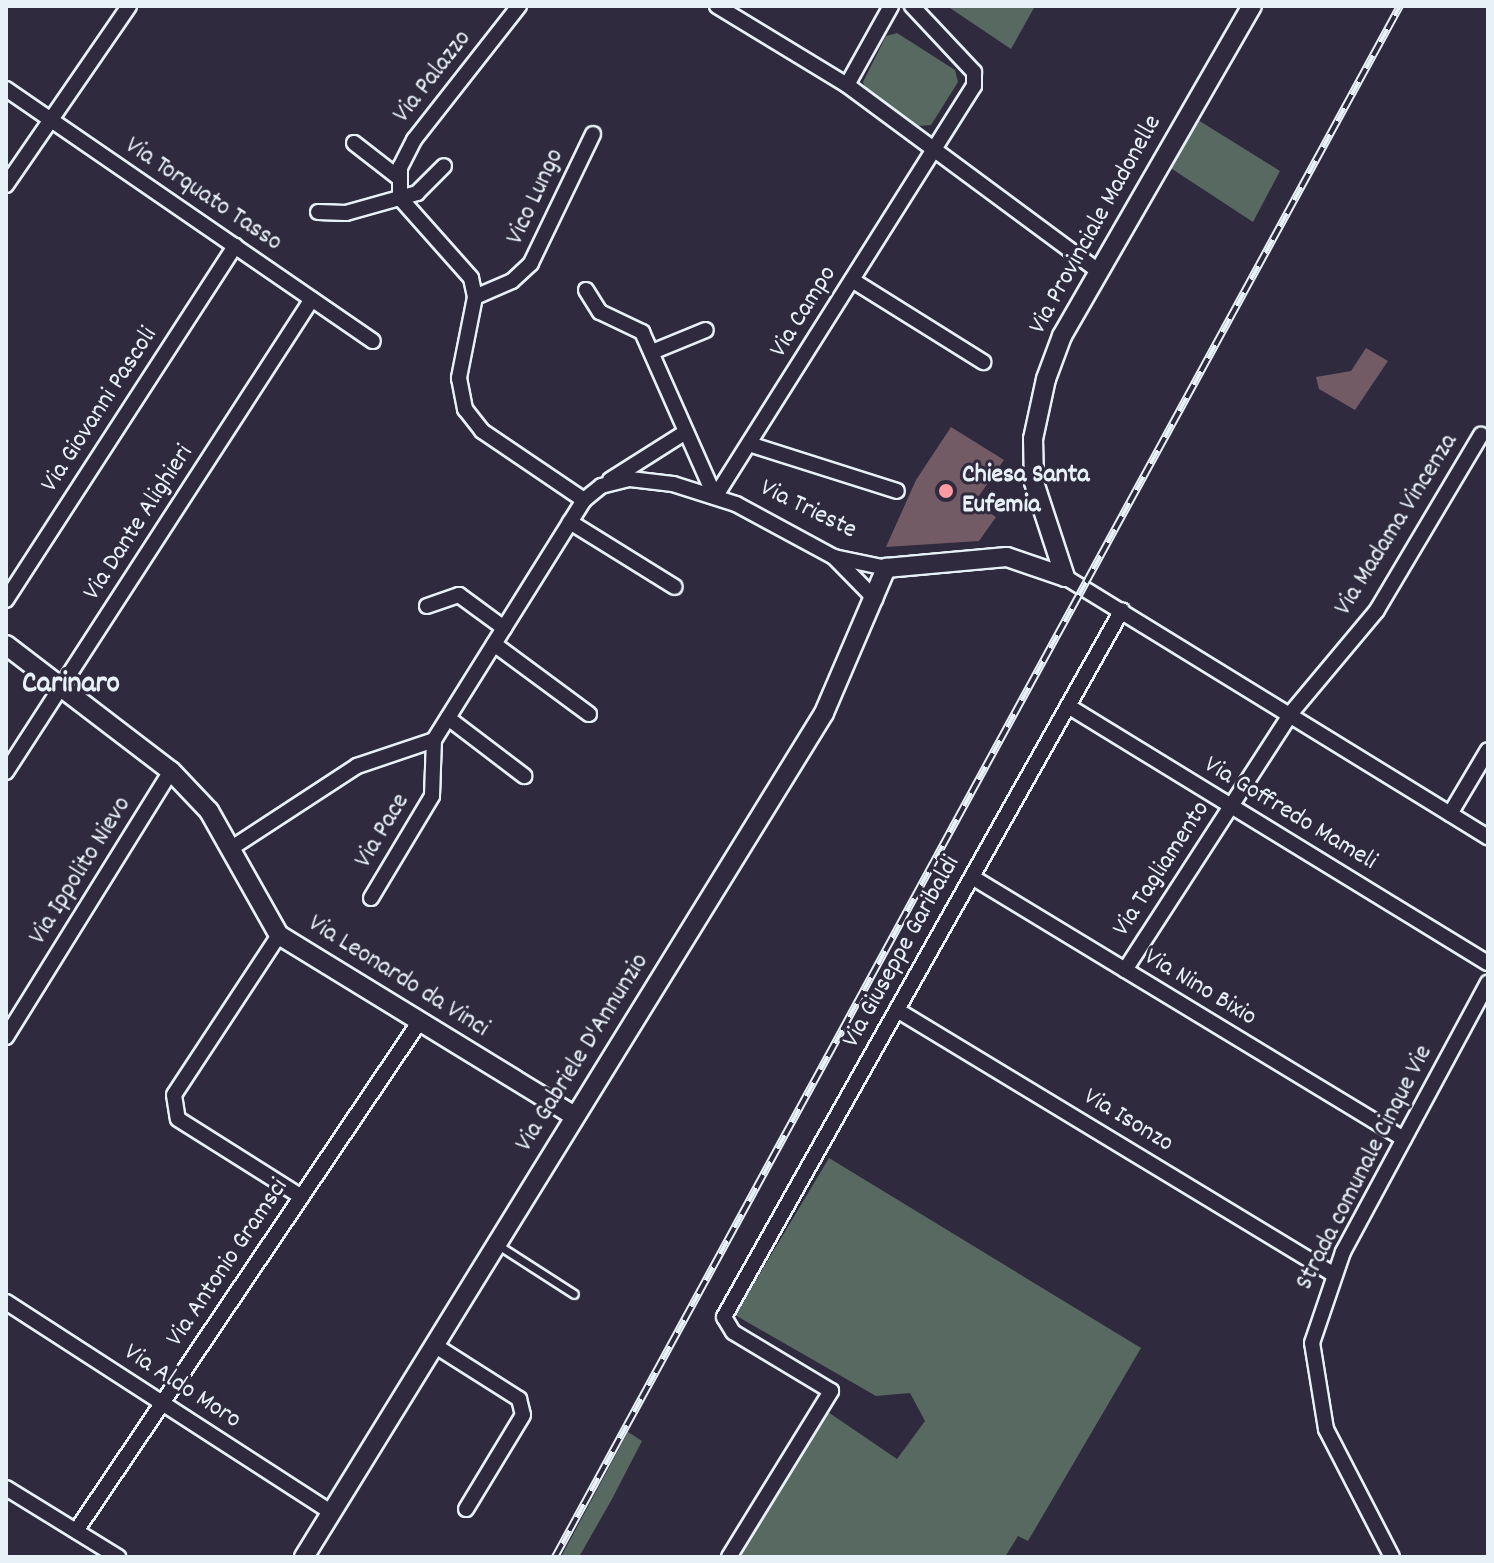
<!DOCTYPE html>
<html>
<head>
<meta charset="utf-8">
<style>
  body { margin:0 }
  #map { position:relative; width:1494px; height:1563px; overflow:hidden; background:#2f2a3d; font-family:Dekko,sans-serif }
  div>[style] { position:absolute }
  .green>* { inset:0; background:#586961 }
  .building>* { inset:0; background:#735b66 }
  .roads { filter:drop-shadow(2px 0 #e8f1f8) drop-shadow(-2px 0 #e8f1f8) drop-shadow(0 2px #e8f1f8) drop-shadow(0 -2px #e8f1f8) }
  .service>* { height:7px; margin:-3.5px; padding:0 3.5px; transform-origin:3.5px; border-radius:3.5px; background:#2f2a3d }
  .minor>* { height:14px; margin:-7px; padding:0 7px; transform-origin:7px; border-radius:7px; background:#2f2a3d }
  .tertiary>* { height:18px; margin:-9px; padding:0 9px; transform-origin:9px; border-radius:9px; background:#2f2a3d }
  .rail>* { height:8px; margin-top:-4px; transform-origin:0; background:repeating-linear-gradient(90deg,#2f2a3d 0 15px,#e8f1f8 0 30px); box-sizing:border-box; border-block:2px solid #e8f1f8 }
  .dots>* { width:22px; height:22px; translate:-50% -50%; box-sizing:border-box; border:4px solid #2f2a3d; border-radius:50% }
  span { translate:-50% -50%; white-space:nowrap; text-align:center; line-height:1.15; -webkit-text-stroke:6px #2f2a3d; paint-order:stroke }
  .street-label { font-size:26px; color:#e8f1f8 }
  .poi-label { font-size:26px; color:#e8f1f8; font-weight:700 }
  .left { translate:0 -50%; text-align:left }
  .quarter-label { font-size:30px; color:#e8f1f8; font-weight:700 }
  .frame { position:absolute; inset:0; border:8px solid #e8f1f8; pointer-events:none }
</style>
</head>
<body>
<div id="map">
  <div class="green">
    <div style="clip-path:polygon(947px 6px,1035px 6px,1011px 49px)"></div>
    <div style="clip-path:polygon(897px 33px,955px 70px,958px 82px,931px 125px,918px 126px,866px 91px,863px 82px,886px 36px)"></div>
    <div style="clip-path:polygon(1198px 120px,1280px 171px,1253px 222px,1169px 167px)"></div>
    <div style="clip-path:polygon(829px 1158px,1141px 1348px,1028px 1541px,1018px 1536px,1005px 1557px,739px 1557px,828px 1412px,897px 1459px,925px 1421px,910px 1393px,876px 1396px,735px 1315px)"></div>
    <div style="clip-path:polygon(628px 1432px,642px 1441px,612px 1499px,579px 1557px,561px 1557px)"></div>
  </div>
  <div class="building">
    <div style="clip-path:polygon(1366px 348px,1388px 361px,1355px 410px,1319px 389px,1316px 377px,1351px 371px)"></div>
    <div style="clip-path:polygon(951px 427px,1004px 460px,974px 503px,996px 517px,979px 541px,886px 547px,916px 480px)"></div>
  </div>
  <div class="roads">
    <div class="service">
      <div style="left:498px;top:1245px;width:90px;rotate:32.8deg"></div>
    </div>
    <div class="minor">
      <div style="left:519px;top:6px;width:170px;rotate:128.1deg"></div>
      <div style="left:414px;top:140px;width:30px;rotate:117deg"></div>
      <div style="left:400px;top:167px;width:31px;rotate:90deg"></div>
      <div style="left:400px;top:198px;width:107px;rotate:48.4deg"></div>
      <div style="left:471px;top:278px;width:19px;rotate:78deg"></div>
      <div style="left:475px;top:297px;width:83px;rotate:101.2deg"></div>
      <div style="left:459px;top:378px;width:32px;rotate:79deg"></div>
      <div style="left:465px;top:409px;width:28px;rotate:52deg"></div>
      <div style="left:482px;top:431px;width:123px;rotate:34.1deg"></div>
      <div style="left:717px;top:6px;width:152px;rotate:31.3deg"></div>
      <div style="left:891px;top:6px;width:90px;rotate:119.1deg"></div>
      <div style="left:847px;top:85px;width:312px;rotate:36.5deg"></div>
      <div style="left:6px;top:89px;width:445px;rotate:34.5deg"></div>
      <div style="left:354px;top:143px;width:57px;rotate:37.9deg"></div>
      <div style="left:6px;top:185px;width:217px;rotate:-55.5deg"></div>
      <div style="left:318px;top:212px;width:28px;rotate:2deg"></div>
      <div style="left:346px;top:213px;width:74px;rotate:-15.7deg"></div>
      <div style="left:417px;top:193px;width:38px;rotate:-45deg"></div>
      <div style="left:852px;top:280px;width:155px;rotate:32deg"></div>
      <div style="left:586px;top:290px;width:26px;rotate:58deg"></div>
      <div style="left:600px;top:312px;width:47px;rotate:25.5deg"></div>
      <div style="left:642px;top:332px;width:180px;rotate:66.1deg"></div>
      <div style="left:475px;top:297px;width:40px;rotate:-23.4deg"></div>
      <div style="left:512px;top:281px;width:26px;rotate:-43deg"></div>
      <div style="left:531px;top:263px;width:143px;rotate:-64.3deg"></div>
      <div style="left:652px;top:352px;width:58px;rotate:-22.2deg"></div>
      <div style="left:749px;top:444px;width:155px;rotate:17.6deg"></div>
      <div style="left:610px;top:480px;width:88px;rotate:-32.4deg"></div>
      <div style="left:715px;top:497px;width:486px;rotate:-57.8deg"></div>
      <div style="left:974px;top:86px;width:14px;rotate:-90deg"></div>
      <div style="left:974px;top:72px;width:91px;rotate:-133.2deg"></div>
      <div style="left:570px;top:522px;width:123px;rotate:31.8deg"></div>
      <div style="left:834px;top:557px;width:59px;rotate:45.7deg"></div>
      <div style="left:1065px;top:577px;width:497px;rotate:31.6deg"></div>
      <div style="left:6px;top:600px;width:422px;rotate:-57.1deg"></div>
      <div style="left:427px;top:606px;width:34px;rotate:-19deg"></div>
      <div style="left:459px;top:595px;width:56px;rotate:36.3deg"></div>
      <div style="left:494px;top:644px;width:118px;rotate:36.4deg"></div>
      <div style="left:1068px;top:706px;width:492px;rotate:31.5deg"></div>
      <div style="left:448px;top:718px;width:96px;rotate:37.3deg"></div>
      <div style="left:434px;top:740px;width:283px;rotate:-58deg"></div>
      <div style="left:584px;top:500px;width:22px;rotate:-39deg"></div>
      <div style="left:601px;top:486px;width:30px;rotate:-14deg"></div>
      <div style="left:630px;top:479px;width:43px;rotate:6.6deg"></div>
      <div style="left:673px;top:484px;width:66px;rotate:17.6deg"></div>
      <div style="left:736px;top:504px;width:111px;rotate:28.4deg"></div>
      <div style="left:834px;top:557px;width:53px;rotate:11.9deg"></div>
      <div style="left:6px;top:772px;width:563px;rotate:-57.1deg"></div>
      <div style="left:1450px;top:814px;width:74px;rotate:-59.3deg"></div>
      <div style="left:230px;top:849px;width:152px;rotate:-33.2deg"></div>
      <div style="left:357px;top:766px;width:81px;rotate:-18.7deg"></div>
      <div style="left:972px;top:877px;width:505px;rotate:31.24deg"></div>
      <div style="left:371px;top:898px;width:119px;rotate:-59.1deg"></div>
      <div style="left:432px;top:796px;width:56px;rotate:-88deg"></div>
      <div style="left:279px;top:935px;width:191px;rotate:123.3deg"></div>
      <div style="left:174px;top:1095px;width:24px;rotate:81deg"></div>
      <div style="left:178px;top:1119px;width:146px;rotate:32.2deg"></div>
      <div style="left:1125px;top:970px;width:306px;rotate:-57.1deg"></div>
      <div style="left:1291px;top:713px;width:134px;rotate:-50.1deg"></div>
      <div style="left:1377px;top:610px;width:204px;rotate:-59.3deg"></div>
      <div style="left:897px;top:1010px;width:510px;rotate:31.2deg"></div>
      <div style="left:6px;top:1037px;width:313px;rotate:-58.2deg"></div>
      <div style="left:6px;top:1302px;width:387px;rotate:32.9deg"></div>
      <div style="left:434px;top:1345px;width:101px;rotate:32.4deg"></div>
      <div style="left:519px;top:1399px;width:16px;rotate:76deg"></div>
      <div style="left:523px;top:1415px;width:110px;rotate:121.2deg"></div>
      <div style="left:6px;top:1488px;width:132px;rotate:31.6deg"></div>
      <div style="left:76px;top:1531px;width:615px;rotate:-56deg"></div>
      <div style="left:729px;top:1557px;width:195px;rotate:-58.4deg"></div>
      <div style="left:831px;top:1391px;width:114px;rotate:-149deg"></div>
      <div style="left:733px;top:1332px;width:17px;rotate:-121deg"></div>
      <div style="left:724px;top:1317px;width:811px;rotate:-60.62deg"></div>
      <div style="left:1392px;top:1557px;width:144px;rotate:-117.3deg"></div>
      <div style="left:1326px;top:1429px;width:87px;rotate:-99.2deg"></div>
      <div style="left:1312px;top:1343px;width:96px;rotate:-71.2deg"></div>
      <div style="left:1343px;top:1252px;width:306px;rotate:-61.7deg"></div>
    </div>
    <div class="tertiary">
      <div style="left:1065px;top:577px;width:100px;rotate:-108.1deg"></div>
      <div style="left:1034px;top:482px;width:43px;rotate:-91.3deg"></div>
      <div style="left:1033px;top:439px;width:61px;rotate:-77.8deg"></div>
      <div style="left:1046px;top:379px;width:46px;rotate:-69.6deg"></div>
      <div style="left:1062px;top:336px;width:381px;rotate:-60.1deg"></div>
      <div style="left:6px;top:645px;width:208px;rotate:37.4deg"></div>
      <div style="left:171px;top:771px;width:55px;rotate:46.5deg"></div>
      <div style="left:209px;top:811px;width:142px;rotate:60.6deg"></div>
      <div style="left:279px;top:935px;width:346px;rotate:31.5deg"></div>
      <div style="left:304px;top:1557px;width:991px;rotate:-58.36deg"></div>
      <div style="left:824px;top:713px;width:158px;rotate:-66.8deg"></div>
      <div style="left:886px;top:568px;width:121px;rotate:-5.2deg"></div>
      <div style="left:1007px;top:557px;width:61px;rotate:19deg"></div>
    </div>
  </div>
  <div class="rail">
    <div style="left:555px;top:1557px;width:1766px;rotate:-61.42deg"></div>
  </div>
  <div class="dots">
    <div style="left:946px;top:491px;background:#ff9aa2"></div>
  </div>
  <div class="street-label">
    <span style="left:433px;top:77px;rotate:-52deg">Via Palazzo</span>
    <span style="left:203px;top:195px;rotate:34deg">Via Torquato Tasso</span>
    <span style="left:536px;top:197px;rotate:-65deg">Vico Lungo</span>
    <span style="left:1096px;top:225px;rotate:-61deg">Via Provinciale Madonelle</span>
    <span style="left:804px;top:312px;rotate:-58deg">Via Campo</span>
    <span style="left:100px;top:410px;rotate:-57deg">Via Giovanni Pascoli</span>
    <span style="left:808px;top:510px;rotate:26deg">Via Trieste</span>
    <span style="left:139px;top:523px;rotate:-57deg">Via Dante Alighieri</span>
    <span style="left:1397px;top:525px;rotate:-58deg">Via Madama Vincenza</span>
    <span style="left:1290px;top:814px;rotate:31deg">Via Goffredo Mameli</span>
    <span style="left:383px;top:831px;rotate:-59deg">Via Pace</span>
    <span style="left:1162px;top:869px;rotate:-57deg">Via Tagliamento</span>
    <span style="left:81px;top:871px;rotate:-58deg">Via Ippolito Nievo</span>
    <span style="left:902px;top:952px;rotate:-61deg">Via Giuseppe Garibaldi</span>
    <span style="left:398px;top:977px;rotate:32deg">Via Leonardo da Vinci</span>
    <span style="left:1200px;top:988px;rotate:31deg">Via Nino Bixio</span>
    <span style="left:583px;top:1053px;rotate:-58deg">Via Gabriele D'Annunzio</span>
    <span style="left:1128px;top:1121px;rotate:31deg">Via Isonzo</span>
    <span style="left:1365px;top:1168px;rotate:-63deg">Strada comunale Cinque Vie</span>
    <span style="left:228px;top:1263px;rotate:-56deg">Via Antonio Gramsci</span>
    <span style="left:182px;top:1387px;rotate:33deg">Via Aldo Moro</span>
  </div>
  <div class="poi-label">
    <span class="left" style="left:962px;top:491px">Chiesa Santa<br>Eufemia</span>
  </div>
  <div class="quarter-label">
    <span style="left:71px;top:686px">Carinaro</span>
  </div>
  <div class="frame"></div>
</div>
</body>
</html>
